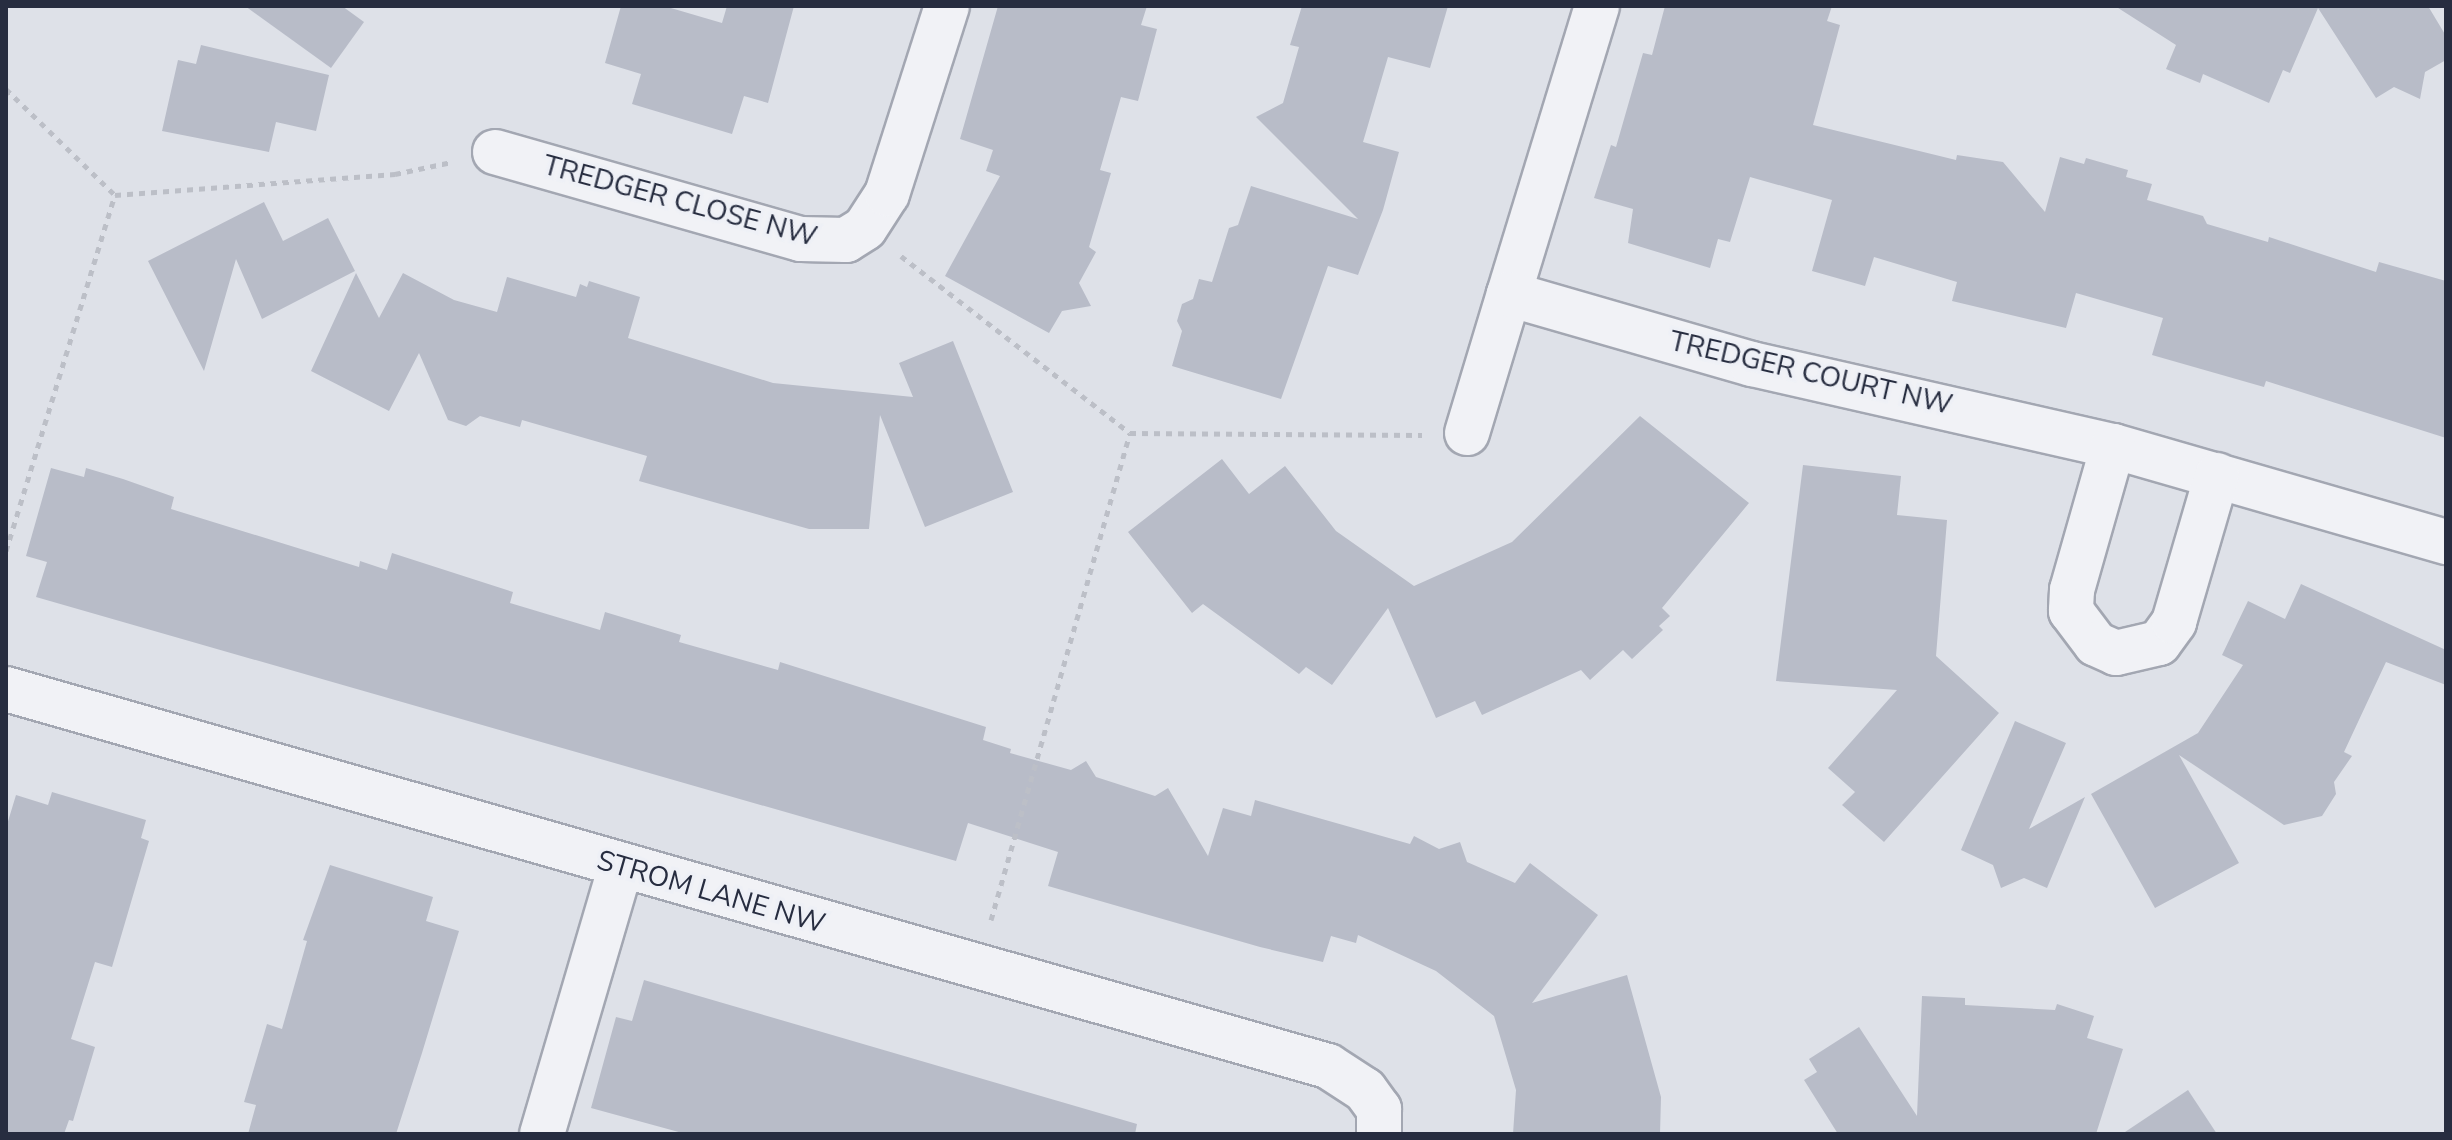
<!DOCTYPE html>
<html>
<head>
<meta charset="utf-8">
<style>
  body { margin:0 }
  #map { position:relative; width:2452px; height:1140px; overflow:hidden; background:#dee1e8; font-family:"Nunito Sans",sans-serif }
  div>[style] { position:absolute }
  .building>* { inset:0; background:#b8bcc8 }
  .path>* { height:5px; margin-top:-2.5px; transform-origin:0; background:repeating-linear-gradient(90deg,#bcbfc7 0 6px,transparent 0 12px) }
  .roads { filter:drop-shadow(2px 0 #a3a7b2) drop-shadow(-2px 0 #a3a7b2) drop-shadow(0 2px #a3a7b2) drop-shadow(0 -2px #a3a7b2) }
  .street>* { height:44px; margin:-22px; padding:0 22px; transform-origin:22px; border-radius:22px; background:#f1f2f6 }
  span { translate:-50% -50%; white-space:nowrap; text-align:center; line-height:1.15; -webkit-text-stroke:7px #eef0f6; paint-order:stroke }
  .street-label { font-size:28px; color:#272d40 }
  .frame { position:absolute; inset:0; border:8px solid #272d40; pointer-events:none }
</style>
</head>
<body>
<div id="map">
  <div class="building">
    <div style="clip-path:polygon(245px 6px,342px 6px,364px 22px,331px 68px)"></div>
    <div style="clip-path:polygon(621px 6px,664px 6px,722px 23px,727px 6px,794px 6px,768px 103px,744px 96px,732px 134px,632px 104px,641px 74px,605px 63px)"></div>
    <div style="clip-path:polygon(998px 6px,1147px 6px,1141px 25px,1157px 29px,1138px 101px,1121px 97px,1100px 170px,1111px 173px,1089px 247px,1096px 252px,1079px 283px,1091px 306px,1062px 311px,1049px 333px,945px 276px,1000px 176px,986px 171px,993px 150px,960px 139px)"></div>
    <div style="clip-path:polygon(1302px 6px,1448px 6px,1430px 68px,1388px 57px,1363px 142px,1399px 152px,1383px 210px,1358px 275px,1328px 266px,1281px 399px,1172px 366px,1182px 331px,1177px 321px,1182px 304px,1193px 299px,1199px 279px,1212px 282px,1229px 228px,1238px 225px,1251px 186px,1358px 219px,1256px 117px,1283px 103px,1299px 47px,1290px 45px)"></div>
    <div style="clip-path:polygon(1665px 6px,1832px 6px,1827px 21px,1840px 25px,1813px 125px,1956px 160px,1957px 155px,2003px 162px,2045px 212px,2060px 157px,2084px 164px,2086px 158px,2128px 170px,2126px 177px,2152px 184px,2147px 200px,2203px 216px,2207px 224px,2268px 242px,2269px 237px,2376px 272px,2379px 262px,2446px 281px,2446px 438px,2266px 381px,2264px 387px,2152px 355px,2163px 318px,2076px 293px,2066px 328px,1952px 301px,1957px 282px,1874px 257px,1865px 286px,1812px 271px,1832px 200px,1750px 177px,1730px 242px,1718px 239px,1710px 268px,1628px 243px,1633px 209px,1594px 198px,1611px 145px,1616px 147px,1643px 53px,1652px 55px)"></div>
    <div style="clip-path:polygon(2115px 6px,2428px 6px,2446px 36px,2446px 60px,2425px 72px,2420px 99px,2394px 87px,2376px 98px,2318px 8px,2290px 73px,2283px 70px,2269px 103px,2203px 74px,2200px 83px,2166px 69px,2176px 45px)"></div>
    <div style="clip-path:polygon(201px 45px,329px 75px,316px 131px,276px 122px,269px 152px,162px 131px,178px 60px,196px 64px)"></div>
    <div style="clip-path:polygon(264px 202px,283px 241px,328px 218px,355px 271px,262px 319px,236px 259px,204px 371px,148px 261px)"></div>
    <div style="clip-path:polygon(356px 273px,379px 318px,403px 273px,454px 300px,497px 312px,507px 277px,576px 297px,580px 284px,587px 287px,589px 281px,640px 297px,628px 338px,773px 383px,913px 397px,899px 363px,953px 341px,1013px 492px,925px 527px,880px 415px,869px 529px,809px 529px,639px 481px,647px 456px,522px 420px,520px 427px,480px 416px,466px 426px,448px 420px,419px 353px,389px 411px,311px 371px)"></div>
    <div style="clip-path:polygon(1640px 416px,1749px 503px,1662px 608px,1670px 616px,1659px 626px,1663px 630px,1632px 659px,1623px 650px,1590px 680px,1581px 670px,1482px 715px,1475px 701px,1436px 718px,1388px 608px,1332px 685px,1306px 667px,1299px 674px,1203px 604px,1192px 613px,1128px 532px,1222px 459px,1249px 494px,1285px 466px,1336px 531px,1414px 586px,1512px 542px)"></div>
    <div style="clip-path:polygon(1803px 465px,1901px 476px,1897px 515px,1947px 520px,1936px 656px,1999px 713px,1884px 842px,1842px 805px,1855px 792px,1828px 768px,1897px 690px,1776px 681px)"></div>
    <div style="clip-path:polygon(51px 468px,84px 477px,86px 468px,123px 479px,174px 497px,171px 509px,359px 567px,360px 561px,387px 570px,392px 553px,513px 592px,510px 603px,600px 630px,605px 612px,681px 635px,679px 642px,778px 670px,780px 662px,986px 727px,983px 740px,1011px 749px,1010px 753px,1071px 770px,1086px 761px,1096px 777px,1155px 796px,1168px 788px,1208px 856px,1223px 808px,1251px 816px,1255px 800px,1410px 844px,1414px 836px,1439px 849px,1460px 842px,1467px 862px,1515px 883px,1530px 863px,1598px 915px,1532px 1003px,1627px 975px,1661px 1097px,1660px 1134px,1513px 1134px,1516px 1090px,1494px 1016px,1436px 971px,1358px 935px,1356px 943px,1331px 936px,1323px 962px,1260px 947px,1048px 886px,1058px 852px,968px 823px,956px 861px,36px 597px,47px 562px,26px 556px)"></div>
    <div style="clip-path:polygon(2301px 584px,2446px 650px,2446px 685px,2386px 662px,2344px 752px,2352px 756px,2334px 782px,2336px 794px,2322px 816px,2284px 825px,2179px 755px,2239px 863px,2155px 908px,2091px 794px,2198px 733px,2243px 665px,2222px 655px,2248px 601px,2285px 619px)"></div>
    <div style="clip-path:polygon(2015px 721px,2066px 743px,2029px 829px,2085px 797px,2047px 888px,2024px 878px,2001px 888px,1993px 865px,1961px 850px)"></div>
    <div style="clip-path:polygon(52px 792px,146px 820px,141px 838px,149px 841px,112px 967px,95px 962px,71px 1039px,95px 1047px,73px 1121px,69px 1120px,64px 1134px,6px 1134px,6px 828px,16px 795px,48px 805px)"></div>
    <div style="clip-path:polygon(330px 865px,433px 897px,426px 921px,459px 931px,422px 1053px,396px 1134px,248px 1134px,256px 1105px,244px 1102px,267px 1024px,282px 1029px,307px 941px,303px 940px)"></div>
    <div style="clip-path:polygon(644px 980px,1137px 1124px,1135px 1134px,686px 1134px,591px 1108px,616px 1017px,632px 1021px)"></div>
    <div style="clip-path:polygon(1922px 996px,1965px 998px,1965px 1005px,2055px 1010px,2057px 1004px,2094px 1016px,2087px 1038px,2123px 1049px,2096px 1134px,1838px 1134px,1804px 1080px,1817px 1072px,1809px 1059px,1859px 1027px,1917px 1116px)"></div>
    <div style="clip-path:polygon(2188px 1090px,2217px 1134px,2122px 1134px)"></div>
  </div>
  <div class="path">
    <div style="left:6px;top:89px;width:152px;rotate:44.2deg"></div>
    <div style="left:901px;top:256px;width:289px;rotate:37.7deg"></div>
    <div style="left:1130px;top:433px;width:292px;rotate:0.4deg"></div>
    <div style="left:6px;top:551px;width:372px;rotate:-73deg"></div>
    <div style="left:115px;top:195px;width:281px;rotate:-4.3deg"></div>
    <div style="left:395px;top:174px;width:58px;rotate:-11.9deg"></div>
    <div style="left:991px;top:920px;width:506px;rotate:-74.07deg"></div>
  </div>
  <div class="roads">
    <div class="street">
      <div style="left:495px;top:152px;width:318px;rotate:15.9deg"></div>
      <div style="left:801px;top:239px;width:45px;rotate:1.3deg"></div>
      <div style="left:846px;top:240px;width:22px;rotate:-32deg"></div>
      <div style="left:865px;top:228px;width:40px;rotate:-57.1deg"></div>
      <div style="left:887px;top:194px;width:197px;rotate:-72.3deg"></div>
      <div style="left:1509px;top:294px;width:301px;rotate:-73deg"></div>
      <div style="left:1467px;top:433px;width:145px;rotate:-73.2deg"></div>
      <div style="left:1509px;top:294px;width:253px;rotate:16.1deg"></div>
      <div style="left:1752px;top:364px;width:370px;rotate:12.8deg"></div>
      <div style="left:2113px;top:446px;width:347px;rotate:16.1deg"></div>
      <div style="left:2113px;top:446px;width:150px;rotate:105.9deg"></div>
      <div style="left:2072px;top:590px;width:21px;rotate:93deg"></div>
      <div style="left:2071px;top:611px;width:41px;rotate:52.9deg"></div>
      <div style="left:2096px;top:644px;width:22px;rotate:24deg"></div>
      <div style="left:2116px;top:653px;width:44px;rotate:-13.1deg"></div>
      <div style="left:2159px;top:643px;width:26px;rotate:-54deg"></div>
      <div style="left:2174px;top:622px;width:153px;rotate:-73.7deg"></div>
      <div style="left:6px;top:689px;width:1375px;rotate:15.92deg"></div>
      <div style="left:1328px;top:1066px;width:44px;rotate:33deg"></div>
      <div style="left:1365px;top:1090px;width:24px;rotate:54deg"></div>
      <div style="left:1379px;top:1109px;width:25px;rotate:90deg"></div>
      <div style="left:542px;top:1134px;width:279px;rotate:-73.6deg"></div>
    </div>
  </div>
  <div class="street-label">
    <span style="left:680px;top:201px;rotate:15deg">TREDGER CLOSE NW</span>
    <span style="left:1811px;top:373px;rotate:13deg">TREDGER COURT NW</span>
    <span style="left:711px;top:892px;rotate:16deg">STROM LANE NW</span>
  </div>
  <div class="frame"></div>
</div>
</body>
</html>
